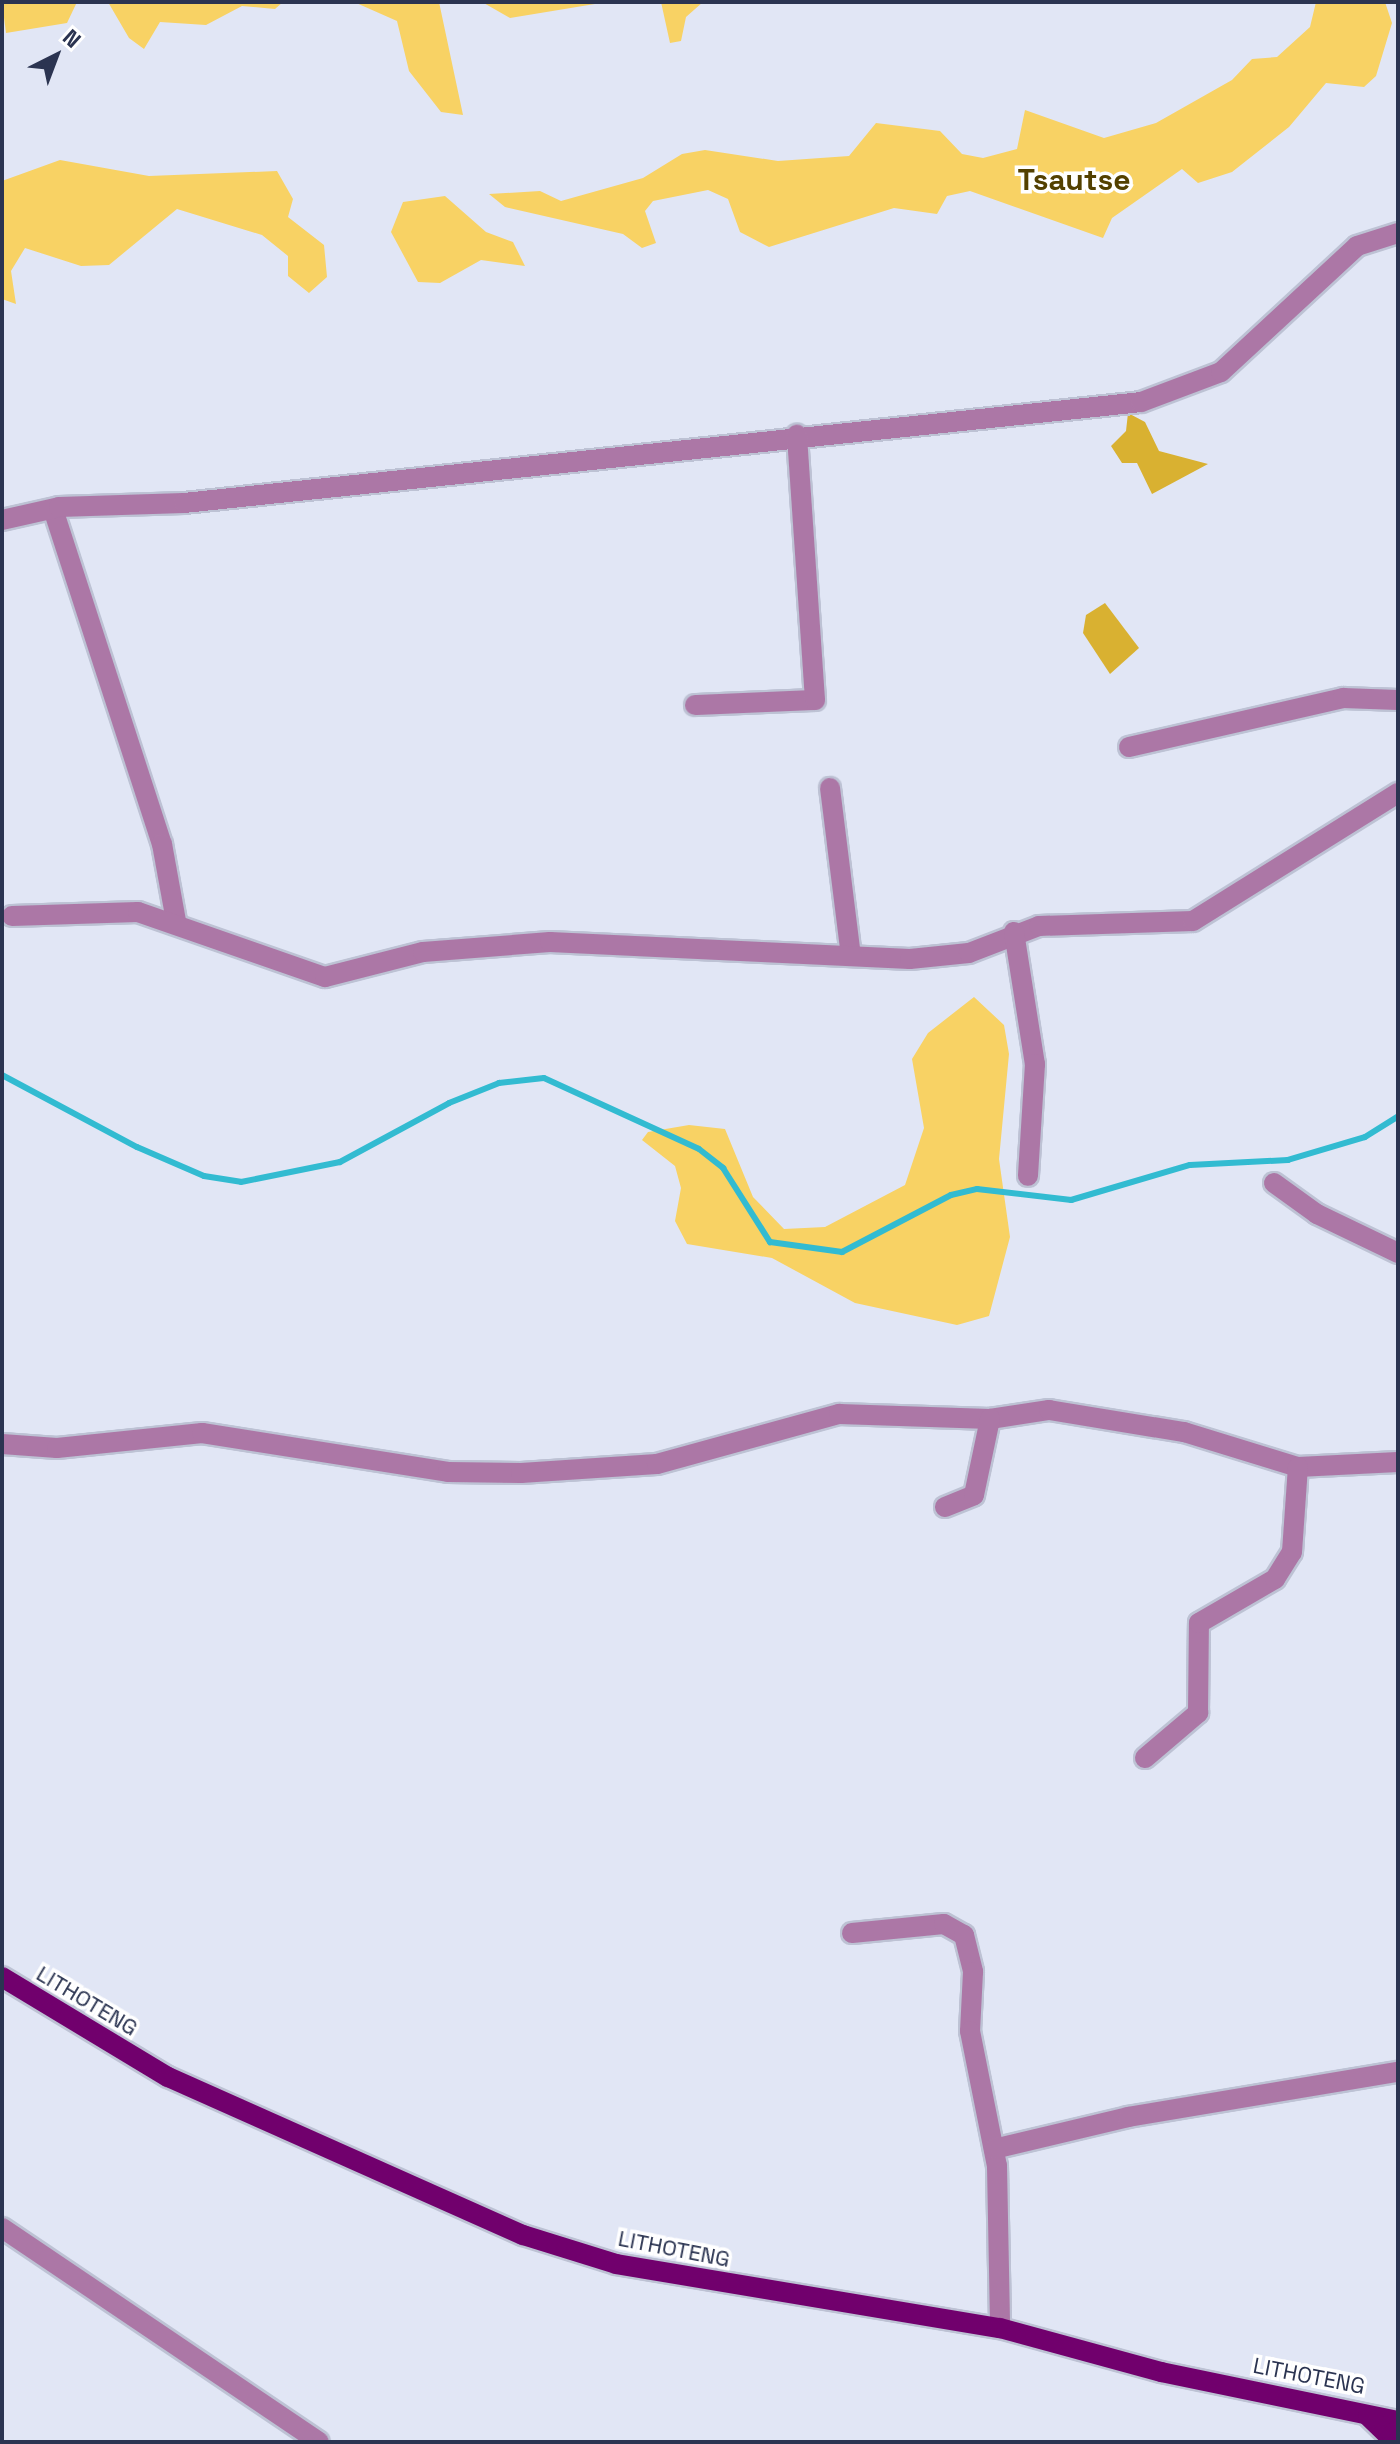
<!DOCTYPE html>
<html>
<head>
<meta charset="utf-8">
<style>
  body { margin:0 }
  #map { position:relative; width:1400px; height:2444px; overflow:hidden; background:#e1e6f5; font-family:"Space Grotesk",sans-serif }
  div>[style] { position:absolute }
  .green>* { inset:0; background:#f8d264 }
  .forest>* { inset:0; background:#d9b131 }
  .stream>* { height:6px; margin:-3px; padding:0 3px; transform-origin:3px; border-radius:3px; background:#32bbd1 }
  .roads { filter:drop-shadow(2px 0 #bdc2d4) drop-shadow(-2px 0 #bdc2d4) drop-shadow(0 2px #bdc2d4) drop-shadow(0 -2px #bdc2d4) }
  .minor>* { height:20px; margin:-10px; padding:0 10px; transform-origin:10px; border-radius:10px; background:#ac77a6 }
  .major>* { height:20px; margin:-10px; padding:0 10px; transform-origin:10px; border-radius:10px; background:#71006d }
  span { translate:-50% -50%; white-space:nowrap; text-align:center; line-height:1.15; -webkit-text-stroke:7px #fff; paint-order:stroke }
  .street-label { font-size:22px; color:#2b3451 }
  .district-label { font-size:30px; color:#534000; font-weight:700 }
  .frame { position:absolute; inset:0; border:4px solid #2b3451; pointer-events:none }
  .north { position:absolute; left:16px; top:16px; width:80px; height:80px; -webkit-text-stroke:6px #fff; paint-order:stroke; rotate:42deg; font-size:22px; font-weight:700; line-height:32px; text-align:center; color:#2b3451 }
  .north::after { content:''; display:block; margin:auto; width:28px; height:36px; background:#2b3451; clip-path:polygon(50% 0,100% 100%,50% 72%,0 100%) }
</style>
</head>
<body>
<div id="map">
  <div class="green">
    <div style="clip-path:polygon(2px 2px,77px 2px,67px 23px,6px 33px)"></div>
    <div style="clip-path:polygon(108px 2px,283px 2px,275px 9px,242px 6px,206px 25px,160px 22px,144px 49px,129px 38px)"></div>
    <div style="clip-path:polygon(354px 2px,439px 2px,463px 115px,441px 112px,409px 71px,397px 21px)"></div>
    <div style="clip-path:polygon(482px 2px,607px 2px,510px 18px)"></div>
    <div style="clip-path:polygon(661px 2px,703px 2px,686px 17px,681px 41px,670px 43px)"></div>
    <div style="clip-path:polygon(1316px 2px,1385px 2px,1392px 23px,1376px 76px,1364px 87px,1326px 83px,1289px 127px,1232px 172px,1198px 183px,1182px 169px,1112px 218px,1103px 238px,970px 191px,947px 196px,937px 214px,894px 208px,769px 247px,740px 232px,728px 199px,708px 190px,653px 201px,645px 211px,656px 243px,642px 248px,623px 234px,505px 207px,489px 194px,540px 191px,561px 201px,643px 178px,682px 154px,705px 150px,778px 161px,849px 156px,876px 123px,940px 131px,962px 154px,983px 158px,1017px 149px,1025px 110px,1104px 138px,1156px 123px,1232px 80px,1252px 59px,1277px 57px,1310px 27px)"></div>
    <div style="clip-path:polygon(60px 160px,149px 176px,277px 171px,293px 199px,288px 217px,324px 245px,327px 277px,309px 293px,288px 276px,288px 256px,262px 235px,177px 209px,109px 265px,81px 266px,25px 248px,11px 271px,16px 304px,2px 299px,2px 181px)"></div>
    <div style="clip-path:polygon(445px 196px,486px 232px,513px 242px,525px 266px,481px 260px,440px 283px,418px 282px,391px 232px,403px 202px)"></div>
    <div style="clip-path:polygon(974px 997px,1004px 1025px,1009px 1054px,999px 1159px,1010px 1237px,989px 1316px,957px 1325px,855px 1303px,772px 1258px,687px 1244px,675px 1221px,681px 1188px,675px 1166px,642px 1140px,648px 1132px,689px 1125px,725px 1129px,753px 1197px,784px 1229px,825px 1227px,905px 1185px,924px 1128px,912px 1059px,928px 1033px)"></div>
  </div>
  <div class="forest">
    <div style="clip-path:polygon(1128px 413px,1145px 422px,1159px 451px,1208px 464px,1152px 494px,1137px 463px,1122px 463px,1111px 446px,1126px 431px)"></div>
    <div style="clip-path:polygon(1105px 603px,1139px 648px,1110px 674px,1083px 633px,1086px 615px)"></div>
  </div>
  <div class="stream">
    <div style="left:2px;top:1075px;width:153px;rotate:28.1deg"></div>
    <div style="left:137px;top:1147px;width:73px;rotate:23.4deg"></div>
    <div style="left:204px;top:1176px;width:37px;rotate:9deg"></div>
    <div style="left:241px;top:1182px;width:101px;rotate:-11.4deg"></div>
    <div style="left:340px;top:1162px;width:124px;rotate:-28.4deg"></div>
    <div style="left:449px;top:1103px;width:54px;rotate:-21.8deg"></div>
    <div style="left:499px;top:1083px;width:45px;rotate:-6.3deg"></div>
    <div style="left:544px;top:1078px;width:170px;rotate:24.6deg"></div>
    <div style="left:699px;top:1149px;width:31px;rotate:38deg"></div>
    <div style="left:723px;top:1168px;width:88px;rotate:57.6deg"></div>
    <div style="left:770px;top:1242px;width:73px;rotate:7.9deg"></div>
    <div style="left:842px;top:1252px;width:123px;rotate:-27.6deg"></div>
    <div style="left:951px;top:1195px;width:27px;rotate:-13deg"></div>
    <div style="left:977px;top:1189px;width:95px;rotate:6.7deg"></div>
    <div style="left:1071px;top:1200px;width:124px;rotate:-16.4deg"></div>
    <div style="left:1190px;top:1165px;width:98px;rotate:-2.9deg"></div>
    <div style="left:1288px;top:1160px;width:80px;rotate:-16.6deg"></div>
    <div style="left:1365px;top:1137px;width:39px;rotate:-32deg"></div>
  </div>
  <div class="roads">
    <div class="minor">
      <div style="left:53px;top:509px;width:352px;rotate:72deg"></div>
      <div style="left:162px;top:844px;width:78px;rotate:79.7deg"></div>
      <div style="left:2px;top:520px;width:58px;rotate:-12.8deg"></div>
      <div style="left:59px;top:507px;width:125px;rotate:-1.8deg"></div>
      <div style="left:184px;top:503px;width:962px;rotate:-6.02deg"></div>
      <div style="left:1141px;top:402px;width:85px;rotate:-20.6deg"></div>
      <div style="left:1221px;top:372px;width:185px;rotate:-42.8deg"></div>
      <div style="left:1357px;top:246px;width:43px;rotate:-17.6deg"></div>
      <div style="left:695px;top:705px;width:120px;rotate:-2.4deg"></div>
      <div style="left:815px;top:700px;width:266px;rotate:-93.9deg"></div>
      <div style="left:1129px;top:747px;width:220px;rotate:-12.9deg"></div>
      <div style="left:1343px;top:698px;width:55px;rotate:2.1deg"></div>
      <div style="left:830px;top:788px;width:169px;rotate:82.9deg"></div>
      <div style="left:12px;top:916px;width:126px;rotate:-1.8deg"></div>
      <div style="left:138px;top:912px;width:198px;rotate:19.2deg"></div>
      <div style="left:325px;top:977px;width:101px;rotate:-14.3deg"></div>
      <div style="left:423px;top:952px;width:127px;rotate:-4.5deg"></div>
      <div style="left:550px;top:942px;width:360px;rotate:2.7deg"></div>
      <div style="left:910px;top:959px;width:59px;rotate:-5.8deg"></div>
      <div style="left:969px;top:953px;width:75px;rotate:-21.1deg"></div>
      <div style="left:1039px;top:926px;width:154px;rotate:-1.9deg"></div>
      <div style="left:1193px;top:921px;width:242px;rotate:-32deg"></div>
      <div style="left:1014px;top:932px;width:134px;rotate:81deg"></div>
      <div style="left:1035px;top:1064px;width:112px;rotate:93.6deg"></div>
      <div style="left:1274px;top:1183px;width:53px;rotate:35.8deg"></div>
      <div style="left:1317px;top:1214px;width:90px;rotate:25.7deg"></div>
      <div style="left:2px;top:1444px;width:55px;rotate:4.2deg"></div>
      <div style="left:57px;top:1448px;width:146px;rotate:-5.9deg"></div>
      <div style="left:202px;top:1433px;width:249px;rotate:9deg"></div>
      <div style="left:448px;top:1472px;width:73px;rotate:0.8deg"></div>
      <div style="left:521px;top:1473px;width:136px;rotate:-3.8deg"></div>
      <div style="left:657px;top:1464px;width:189px;rotate:-15.4deg"></div>
      <div style="left:839px;top:1414px;width:151px;rotate:1.9deg"></div>
      <div style="left:990px;top:1419px;width:60px;rotate:-8.7deg"></div>
      <div style="left:1049px;top:1410px;width:137px;rotate:9.3deg"></div>
      <div style="left:1184px;top:1432px;width:119px;rotate:17.1deg"></div>
      <div style="left:1298px;top:1467px;width:100px;rotate:-2.9deg"></div>
      <div style="left:945px;top:1507px;width:31px;rotate:-22deg"></div>
      <div style="left:974px;top:1495px;width:78px;rotate:-78.1deg"></div>
      <div style="left:1145px;top:1758px;width:70px;rotate:-40.3deg"></div>
      <div style="left:1198px;top:1713px;width:90px;rotate:-89.4deg"></div>
      <div style="left:1199px;top:1623px;width:88px;rotate:-30.1deg"></div>
      <div style="left:1275px;top:1579px;width:32px;rotate:-58deg"></div>
      <div style="left:1292px;top:1552px;width:85px;rotate:-86deg"></div>
      <div style="left:852px;top:1933px;width:92px;rotate:-5.6deg"></div>
      <div style="left:944px;top:1924px;width:23px;rotate:29deg"></div>
      <div style="left:964px;top:1935px;width:38px;rotate:76deg"></div>
      <div style="left:973px;top:1972px;width:59px;rotate:92.9deg"></div>
      <div style="left:970px;top:2031px;width:138px;rotate:78.7deg"></div>
      <div style="left:997px;top:2166px;width:162px;rotate:88.9deg"></div>
      <div style="left:994px;top:2149px;width:138px;rotate:-13.4deg"></div>
      <div style="left:1128px;top:2117px;width:274px;rotate:-9.5deg"></div>
      <div style="left:2px;top:2228px;width:382px;rotate:34deg"></div>
    </div>
    <div class="major">
      <div style="left:2px;top:1977px;width:194px;rotate:31.1deg"></div>
      <div style="left:168px;top:2077px;width:389px;rotate:24deg"></div>
      <div style="left:523px;top:2235px;width:97px;rotate:17.3deg"></div>
      <div style="left:616px;top:2264px;width:389px;rotate:9.5deg"></div>
      <div style="left:1000px;top:2328px;width:167px;rotate:15.3deg"></div>
      <div style="left:1161px;top:2372px;width:242px;rotate:11.7deg"></div>
      <div style="left:1368px;top:2416px;width:37px;rotate:44deg"></div>
    </div>
  </div>
  <div class="street-label">
    <span style="left:87px;top:2001px;rotate:31deg">LITHOTENG</span>
    <span style="left:674px;top:2249px;rotate:11deg">LITHOTENG</span>
    <span style="left:1309px;top:2376px;rotate:11deg">LITHOTENG</span>
  </div>
  <div class="district-label">
    <span style="left:1074px;top:180px">Tsautse</span>
  </div>
  <div class="frame"></div>
  <div class="north">N</div>
</div>
</body>
</html>
